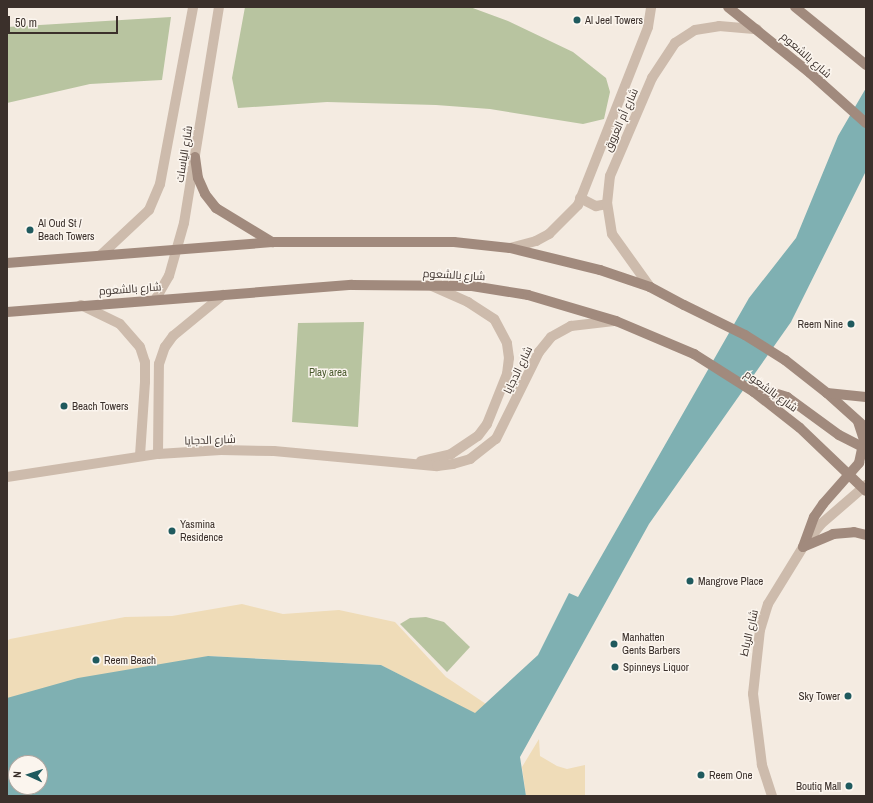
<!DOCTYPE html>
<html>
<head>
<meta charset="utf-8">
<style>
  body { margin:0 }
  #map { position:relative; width:873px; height:803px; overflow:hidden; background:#f4ebe1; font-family:"Archivo Narrow",Cairo,sans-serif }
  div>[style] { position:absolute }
  .green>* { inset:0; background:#b8c4a0 }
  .sand>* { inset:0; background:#efdcb8 }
  .water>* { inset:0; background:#7fb0b2 }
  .minor>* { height:10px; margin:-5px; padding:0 5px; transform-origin:5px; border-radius:5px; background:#cdbbac }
  .tertiary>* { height:10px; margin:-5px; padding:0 5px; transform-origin:5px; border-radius:5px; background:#cdbbac }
  .secondary>* { height:10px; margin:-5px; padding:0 5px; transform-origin:5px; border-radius:5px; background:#a18a7d }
  .dots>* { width:11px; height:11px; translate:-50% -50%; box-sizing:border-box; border:2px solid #fbf5ee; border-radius:50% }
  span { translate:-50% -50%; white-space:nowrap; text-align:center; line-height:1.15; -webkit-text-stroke:3px #fbf5ee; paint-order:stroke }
  .poi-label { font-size:11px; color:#3b302b }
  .left { translate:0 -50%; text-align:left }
  .right { translate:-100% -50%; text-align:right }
  .street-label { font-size:11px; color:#3b302b }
  .park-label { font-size:11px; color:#4a5a2e }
  .frame { position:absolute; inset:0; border:8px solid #3b302b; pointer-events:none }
  .north { position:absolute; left:8px; top:755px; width:40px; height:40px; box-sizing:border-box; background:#fbf5ee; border:1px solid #aea6a0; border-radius:50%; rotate:273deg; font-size:11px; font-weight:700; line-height:16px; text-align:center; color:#3b302b }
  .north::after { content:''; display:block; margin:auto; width:14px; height:18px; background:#1f5a5e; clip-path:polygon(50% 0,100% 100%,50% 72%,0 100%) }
  .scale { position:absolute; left:8px; top:16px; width:110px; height:18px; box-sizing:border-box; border:2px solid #3b302b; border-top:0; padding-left:5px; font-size:12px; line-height:14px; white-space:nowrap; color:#3b302b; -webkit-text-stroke:3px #fbf5ee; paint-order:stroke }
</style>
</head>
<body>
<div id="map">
  <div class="green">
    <div style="clip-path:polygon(245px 7px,470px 7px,508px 21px,573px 52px,606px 78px,610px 92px,604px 119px,583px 124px,490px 109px,436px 105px,327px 102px,238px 108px,232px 78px)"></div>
    <div style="clip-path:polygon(171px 17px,162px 80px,90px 84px,7px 103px,7px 27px)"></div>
    <div style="clip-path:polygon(364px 322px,358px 427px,292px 422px,298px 323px)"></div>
    <div style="clip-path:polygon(426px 617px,444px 622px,470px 647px,447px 672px,400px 624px,410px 618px)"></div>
  </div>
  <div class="sand">
    <div style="clip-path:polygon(242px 604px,283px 614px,339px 610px,395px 622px,446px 677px,486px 704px,475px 714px,381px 665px,209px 656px,7px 700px,7px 641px,10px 639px,125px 617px,172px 616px)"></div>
    <div style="clip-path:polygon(539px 739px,540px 756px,557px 766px,567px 769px,585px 765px,585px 796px,526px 796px,522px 767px)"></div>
  </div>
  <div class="water">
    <div style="clip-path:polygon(evenodd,866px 88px,866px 171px,791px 322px,649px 524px,520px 757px,526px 796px,7px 796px,7px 698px,78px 678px,208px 656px,381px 665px,475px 713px,538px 655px,569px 593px,578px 597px,749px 298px,796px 238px,838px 136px,866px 88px,16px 763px,40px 763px,40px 787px,16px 787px,16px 763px)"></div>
  </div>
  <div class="minor">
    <div style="left:580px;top:198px;width:18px;rotate:27deg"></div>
    <div style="left:596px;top:206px;width:11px;rotate:-10deg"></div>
    <div style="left:510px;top:248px;width:27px;rotate:-15deg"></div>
    <div style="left:536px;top:241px;width:15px;rotate:-28deg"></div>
    <div style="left:549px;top:234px;width:41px;rotate:-45deg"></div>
    <div style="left:578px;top:205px;width:191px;rotate:-68.5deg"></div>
    <div style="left:648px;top:27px;width:20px;rotate:-81deg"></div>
    <div style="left:101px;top:255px;width:66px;rotate:-43.2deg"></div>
    <div style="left:149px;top:210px;width:28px;rotate:-67deg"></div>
    <div style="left:160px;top:184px;width:180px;rotate:-79.4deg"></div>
    <div style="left:650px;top:287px;width:65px;rotate:-125.6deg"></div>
    <div style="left:612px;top:234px;width:30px;rotate:-99deg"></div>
    <div style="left:607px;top:204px;width:28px;rotate:-84deg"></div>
    <div style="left:610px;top:176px;width:107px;rotate:-66.8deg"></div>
    <div style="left:652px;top:78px;width:42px;rotate:-56.7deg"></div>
    <div style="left:675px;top:43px;width:24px;rotate:-33deg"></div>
    <div style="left:695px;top:30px;width:24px;rotate:-9deg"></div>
    <div style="left:719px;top:26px;width:38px;rotate:5deg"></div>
    <div style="left:155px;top:300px;width:28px;rotate:-60deg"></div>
    <div style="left:169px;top:276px;width:55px;rotate:-74.2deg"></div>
    <div style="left:184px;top:223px;width:219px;rotate:-80.8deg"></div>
    <div style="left:81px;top:305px;width:43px;rotate:26deg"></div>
    <div style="left:120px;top:324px;width:30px;rotate:49deg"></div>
    <div style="left:140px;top:347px;width:16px;rotate:72deg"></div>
    <div style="left:145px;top:362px;width:20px;rotate:90deg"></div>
    <div style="left:145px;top:382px;width:74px;rotate:93.9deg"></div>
    <div style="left:158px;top:454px;width:90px;rotate:-89.4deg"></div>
    <div style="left:159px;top:364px;width:18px;rotate:-71deg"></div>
    <div style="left:165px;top:347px;width:14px;rotate:-54deg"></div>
    <div style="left:173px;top:336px;width:65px;rotate:-39.4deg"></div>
    <div style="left:421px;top:461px;width:31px;rotate:-13deg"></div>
    <div style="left:451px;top:454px;width:32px;rotate:-34deg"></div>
    <div style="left:478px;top:436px;width:15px;rotate:-53deg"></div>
    <div style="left:487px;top:424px;width:54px;rotate:-68.2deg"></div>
    <div style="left:507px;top:374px;width:16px;rotate:-83deg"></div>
    <div style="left:509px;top:358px;width:15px;rotate:-98deg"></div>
    <div style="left:507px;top:343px;width:27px;rotate:-118deg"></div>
    <div style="left:494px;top:319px;width:31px;rotate:-147deg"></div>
    <div style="left:468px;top:302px;width:39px;rotate:-156deg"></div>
    <div style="left:7px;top:477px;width:153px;rotate:-8.7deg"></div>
    <div style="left:158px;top:454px;width:63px;rotate:-3.6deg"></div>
    <div style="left:221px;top:450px;width:53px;rotate:1.1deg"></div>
    <div style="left:274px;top:451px;width:164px;rotate:5.3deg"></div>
    <div style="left:437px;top:466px;width:16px;rotate:-7deg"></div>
    <div style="left:453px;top:464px;width:18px;rotate:-16deg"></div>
    <div style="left:470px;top:459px;width:33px;rotate:-38deg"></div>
    <div style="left:496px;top:439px;width:97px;rotate:-63.7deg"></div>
    <div style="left:539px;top:352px;width:19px;rotate:-51deg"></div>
    <div style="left:551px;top:337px;width:23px;rotate:-29deg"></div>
    <div style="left:571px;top:326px;width:43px;rotate:-6.6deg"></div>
  </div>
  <div class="tertiary">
    <div style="left:772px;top:796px;width:33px;rotate:-108deg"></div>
    <div style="left:762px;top:765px;width:72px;rotate:-97.2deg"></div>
    <div style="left:753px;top:694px;width:64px;rotate:-83.8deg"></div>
    <div style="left:760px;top:630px;width:27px;rotate:-73deg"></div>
    <div style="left:768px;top:604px;width:67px;rotate:-58.4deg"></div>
    <div style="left:803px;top:547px;width:29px;rotate:-52deg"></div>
    <div style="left:821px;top:524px;width:60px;rotate:-40.9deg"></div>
  </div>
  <div class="secondary">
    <div style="left:728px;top:7px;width:105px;rotate:38.8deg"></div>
    <div style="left:810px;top:73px;width:75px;rotate:41.8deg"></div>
    <div style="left:795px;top:7px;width:92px;rotate:39.2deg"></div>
    <div style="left:195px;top:157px;width:21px;rotate:82deg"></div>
    <div style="left:198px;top:178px;width:17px;rotate:66deg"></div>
    <div style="left:205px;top:194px;width:18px;rotate:52deg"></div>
    <div style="left:216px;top:208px;width:66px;rotate:31.3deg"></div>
    <div style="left:7px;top:263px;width:266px;rotate:-4.5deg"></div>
    <div style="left:272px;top:242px;width:182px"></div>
    <div style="left:454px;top:242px;width:56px;rotate:6.1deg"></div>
    <div style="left:510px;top:248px;width:93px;rotate:13.7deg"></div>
    <div style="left:600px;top:270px;width:53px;rotate:18.8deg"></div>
    <div style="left:650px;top:287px;width:38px;rotate:28deg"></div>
    <div style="left:684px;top:305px;width:68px;rotate:26.2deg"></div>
    <div style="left:745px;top:335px;width:47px;rotate:32deg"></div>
    <div style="left:785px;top:360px;width:53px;rotate:38.2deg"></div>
    <div style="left:827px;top:393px;width:52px;rotate:41.9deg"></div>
    <div style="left:7px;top:312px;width:346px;rotate:-4.5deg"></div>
    <div style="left:352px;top:285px;width:120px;rotate:0.5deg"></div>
    <div style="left:472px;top:286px;width:57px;rotate:9.1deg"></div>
    <div style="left:528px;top:295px;width:92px;rotate:16.5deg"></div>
    <div style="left:616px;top:321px;width:85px;rotate:22.9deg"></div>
    <div style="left:694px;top:354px;width:71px;rotate:32.3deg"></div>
    <div style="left:754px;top:392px;width:58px;rotate:38deg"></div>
    <div style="left:800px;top:428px;width:91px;rotate:43.7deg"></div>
    <div style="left:754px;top:392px;width:17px"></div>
    <div style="left:771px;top:392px;width:17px;rotate:17deg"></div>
    <div style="left:787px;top:397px;width:64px;rotate:36.2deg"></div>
    <div style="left:839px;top:435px;width:30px;rotate:27deg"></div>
    <div style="left:827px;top:393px;width:39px;rotate:6deg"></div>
    <div style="left:803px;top:547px;width:32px;rotate:-70deg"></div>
    <div style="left:814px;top:517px;width:16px;rotate:-55deg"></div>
    <div style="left:823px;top:504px;width:55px;rotate:-48.7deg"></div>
    <div style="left:859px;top:463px;width:24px;rotate:-78deg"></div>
    <div style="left:864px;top:440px;width:19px;rotate:-108deg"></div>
    <div style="left:803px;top:547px;width:33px;rotate:-23deg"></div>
    <div style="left:833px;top:534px;width:21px;rotate:-5deg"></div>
    <div style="left:854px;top:532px;width:12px;rotate:14deg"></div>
  </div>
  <div class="dots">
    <div style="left:577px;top:20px;background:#1f5a5e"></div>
    <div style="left:30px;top:230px;background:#1f5a5e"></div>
    <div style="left:851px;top:324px;background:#1f5a5e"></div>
    <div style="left:64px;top:406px;background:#1f5a5e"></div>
    <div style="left:172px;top:531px;background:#1f5a5e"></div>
    <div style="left:690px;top:581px;background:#1f5a5e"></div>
    <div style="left:614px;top:644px;background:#1f5a5e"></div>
    <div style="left:96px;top:660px;background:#1f5a5e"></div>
    <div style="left:615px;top:667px;background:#1f5a5e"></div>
    <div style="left:848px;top:696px;background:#1f5a5e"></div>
    <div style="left:701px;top:775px;background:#1f5a5e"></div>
    <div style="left:849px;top:786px;background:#1f5a5e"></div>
  </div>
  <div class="poi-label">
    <span class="left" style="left:585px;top:20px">Al Jeel Towers</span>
    <span class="left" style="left:38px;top:230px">Al Oud St /<br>Beach Towers</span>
    <span class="right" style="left:843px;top:324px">Reem Nine</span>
    <span class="left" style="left:72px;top:406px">Beach Towers</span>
    <span class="left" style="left:180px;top:531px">Yasmina<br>Residence</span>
    <span class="left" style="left:698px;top:581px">Mangrove Place</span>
    <span class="left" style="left:622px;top:644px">Manhatten<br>Gents Barbers</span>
    <span class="left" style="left:104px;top:660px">Reem Beach</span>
    <span class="left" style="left:623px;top:667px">Spinneys Liquor</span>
    <span class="right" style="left:840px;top:696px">Sky Tower</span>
    <span class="left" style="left:709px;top:775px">Reem One</span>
    <span class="right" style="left:841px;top:786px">Boutiq Mall</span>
  </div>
  <div class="street-label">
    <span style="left:806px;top:55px;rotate:41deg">شارع بالشعوم</span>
    <span style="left:621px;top:120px;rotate:-66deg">شارع أم العروق</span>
    <span style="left:184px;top:154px;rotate:-81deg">شارع الياسات</span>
    <span style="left:454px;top:275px;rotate:3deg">شارع بالشعوم</span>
    <span style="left:130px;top:289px;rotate:-4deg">شارع بالشعوم</span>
    <span style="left:518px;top:370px;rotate:-64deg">شارع الدجايا</span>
    <span style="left:771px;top:391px;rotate:36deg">شارع بالشعوم</span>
    <span style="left:210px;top:440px;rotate:-2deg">شارع الدجايا</span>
    <span style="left:749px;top:633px;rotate:-77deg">شارع الرباط</span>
  </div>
  <div class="park-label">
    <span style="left:328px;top:372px">Play area</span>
  </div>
  <div class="frame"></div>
  <div class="north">N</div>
  <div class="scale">50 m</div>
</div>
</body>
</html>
